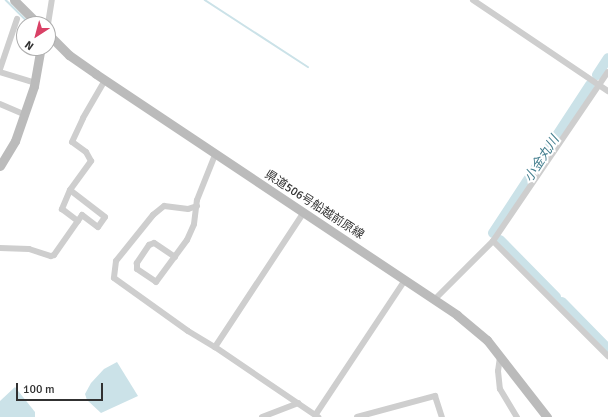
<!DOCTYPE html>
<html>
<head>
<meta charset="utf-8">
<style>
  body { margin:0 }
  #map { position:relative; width:608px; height:417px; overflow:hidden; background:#fff; font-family:Signika,"Noto Sans JP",sans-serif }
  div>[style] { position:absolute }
  .water>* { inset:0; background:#cbe2e8 }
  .stream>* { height:1.5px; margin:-0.75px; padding:0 0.75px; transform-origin:0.75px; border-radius:0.75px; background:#cbe2e8 }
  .river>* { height:10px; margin:-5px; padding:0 5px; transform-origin:5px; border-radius:5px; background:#cbe2e8 }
  .street>* { height:6px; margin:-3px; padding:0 3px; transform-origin:3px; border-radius:3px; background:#cecece }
  .secondary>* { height:9px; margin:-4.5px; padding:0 4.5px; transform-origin:4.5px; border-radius:4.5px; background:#bbb }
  span { translate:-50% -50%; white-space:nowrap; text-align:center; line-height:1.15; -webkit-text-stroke:4px #fff; paint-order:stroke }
  .street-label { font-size:12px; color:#313131 }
  .water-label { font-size:13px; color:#437e8e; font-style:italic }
  .north { position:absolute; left:16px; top:16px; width:40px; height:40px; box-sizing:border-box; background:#fff; border:1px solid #adadad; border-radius:50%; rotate:216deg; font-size:11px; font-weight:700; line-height:16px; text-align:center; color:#313131 }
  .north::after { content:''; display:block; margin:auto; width:14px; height:18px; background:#d94166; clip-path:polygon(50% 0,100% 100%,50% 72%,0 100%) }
  .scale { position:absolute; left:16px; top:383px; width:87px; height:18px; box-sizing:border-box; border:2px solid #313131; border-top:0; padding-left:5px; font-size:12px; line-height:14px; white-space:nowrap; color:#313131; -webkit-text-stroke:3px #fff; paint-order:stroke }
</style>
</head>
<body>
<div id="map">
  <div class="water">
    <div style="clip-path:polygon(117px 362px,138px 396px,101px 413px,87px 400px,85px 394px,91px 383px,104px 369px)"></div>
    <div style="clip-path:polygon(15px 387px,35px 412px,35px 417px,0 417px,0 401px)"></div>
  </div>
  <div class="stream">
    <div style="left:6px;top:0;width:34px;rotate:45deg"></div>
    <div style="left:205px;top:0;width:123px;rotate:33deg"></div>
  </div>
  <div class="river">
    <div style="left:597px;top:75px;width:20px;rotate:-57deg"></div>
    <div style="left:493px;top:233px;width:177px;rotate:-56.8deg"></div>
    <div style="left:500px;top:240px;width:80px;rotate:45.5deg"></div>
    <div style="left:562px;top:302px;width:66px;rotate:45.6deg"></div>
  </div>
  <div class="street">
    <div style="left:473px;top:0;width:163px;rotate:34deg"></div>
    <div style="left:48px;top:24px;width:24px;rotate:-81deg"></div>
    <div style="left:0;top:69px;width:53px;rotate:-71.2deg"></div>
    <div style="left:0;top:72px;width:37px;rotate:17deg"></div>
    <div style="left:0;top:104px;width:26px;rotate:23deg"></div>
    <div style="left:70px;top:190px;width:36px;rotate:-54deg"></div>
    <div style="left:91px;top:161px;width:10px;rotate:-119deg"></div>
    <div style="left:86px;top:152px;width:17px;rotate:-144deg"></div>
    <div style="left:72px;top:142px;width:26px;rotate:-65deg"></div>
    <div style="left:83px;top:118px;width:44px;rotate:-59.9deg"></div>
    <div style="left:197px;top:206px;width:9px;rotate:162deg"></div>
    <div style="left:188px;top:209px;width:24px;rotate:-173deg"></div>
    <div style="left:164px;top:206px;width:14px;rotate:141deg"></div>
    <div style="left:153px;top:215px;width:59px;rotate:128.8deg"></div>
    <div style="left:116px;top:261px;width:17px;rotate:97deg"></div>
    <div style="left:114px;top:278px;width:91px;rotate:35.6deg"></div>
    <div style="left:188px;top:331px;width:31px;rotate:31deg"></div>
    <div style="left:304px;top:212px;width:162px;rotate:123.4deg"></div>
    <div style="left:215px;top:347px;width:125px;rotate:34.2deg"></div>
    <div style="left:493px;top:241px;width:163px;rotate:45deg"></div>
    <div style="left:0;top:248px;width:29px;rotate:2deg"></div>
    <div style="left:29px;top:249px;width:23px;rotate:18deg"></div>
    <div style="left:51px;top:256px;width:3px;rotate:-18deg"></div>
    <div style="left:54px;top:255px;width:49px;rotate:-55deg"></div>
    <div style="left:82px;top:215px;width:20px;rotate:37deg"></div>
    <div style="left:98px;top:227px;width:12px;rotate:-55deg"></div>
    <div style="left:105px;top:217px;width:44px;rotate:-142.4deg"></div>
    <div style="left:70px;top:190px;width:21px;rotate:113deg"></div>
    <div style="left:62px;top:209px;width:20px;rotate:37deg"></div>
    <div style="left:175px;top:257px;width:25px;rotate:-146deg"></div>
    <div style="left:154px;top:243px;width:5px;rotate:158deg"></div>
    <div style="left:149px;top:245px;width:22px;rotate:124deg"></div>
    <div style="left:137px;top:263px;width:6px;rotate:90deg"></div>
    <div style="left:137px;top:269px;width:23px;rotate:34deg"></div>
    <div style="left:156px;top:282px;width:52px;rotate:-53.6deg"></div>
    <div style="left:187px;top:240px;width:17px;rotate:-66deg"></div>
    <div style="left:194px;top:224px;width:24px;rotate:-83deg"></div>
    <div style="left:197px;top:200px;width:48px;rotate:-68.2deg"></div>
    <div style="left:435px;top:299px;width:82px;rotate:-45deg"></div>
    <div style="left:493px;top:241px;width:204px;rotate:-55.8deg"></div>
    <div style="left:500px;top:357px;width:14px;rotate:98deg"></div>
    <div style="left:498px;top:371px;width:18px;rotate:84deg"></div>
    <div style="left:500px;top:389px;width:33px;rotate:59deg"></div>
    <div style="left:316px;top:414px;width:161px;rotate:-56.4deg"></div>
    <div style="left:262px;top:417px;width:39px;rotate:-21deg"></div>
    <div style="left:357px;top:417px;width:81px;rotate:-15.1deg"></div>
    <div style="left:435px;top:396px;width:22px;rotate:72deg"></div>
  </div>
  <div class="secondary">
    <div style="left:14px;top:0;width:34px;rotate:45deg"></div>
    <div style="left:48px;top:34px;width:30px;rotate:45deg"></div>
    <div style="left:69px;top:55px;width:33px;rotate:35deg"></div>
    <div style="left:96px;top:74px;width:434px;rotate:33.7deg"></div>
    <div style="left:457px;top:315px;width:39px;rotate:40deg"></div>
    <div style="left:487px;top:340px;width:98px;rotate:52.1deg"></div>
    <div style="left:0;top:166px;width:29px;rotate:-59deg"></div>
    <div style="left:15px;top:141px;width:58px;rotate:-70.9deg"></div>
    <div style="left:34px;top:86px;width:39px;rotate:-80deg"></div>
  </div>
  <div class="street-label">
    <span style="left:314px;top:205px;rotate:33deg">県道506号船越前原線</span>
  </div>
  <div class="water-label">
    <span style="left:542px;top:159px;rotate:-57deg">小金丸川</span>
  </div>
  <div class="north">N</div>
  <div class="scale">100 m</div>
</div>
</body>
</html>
